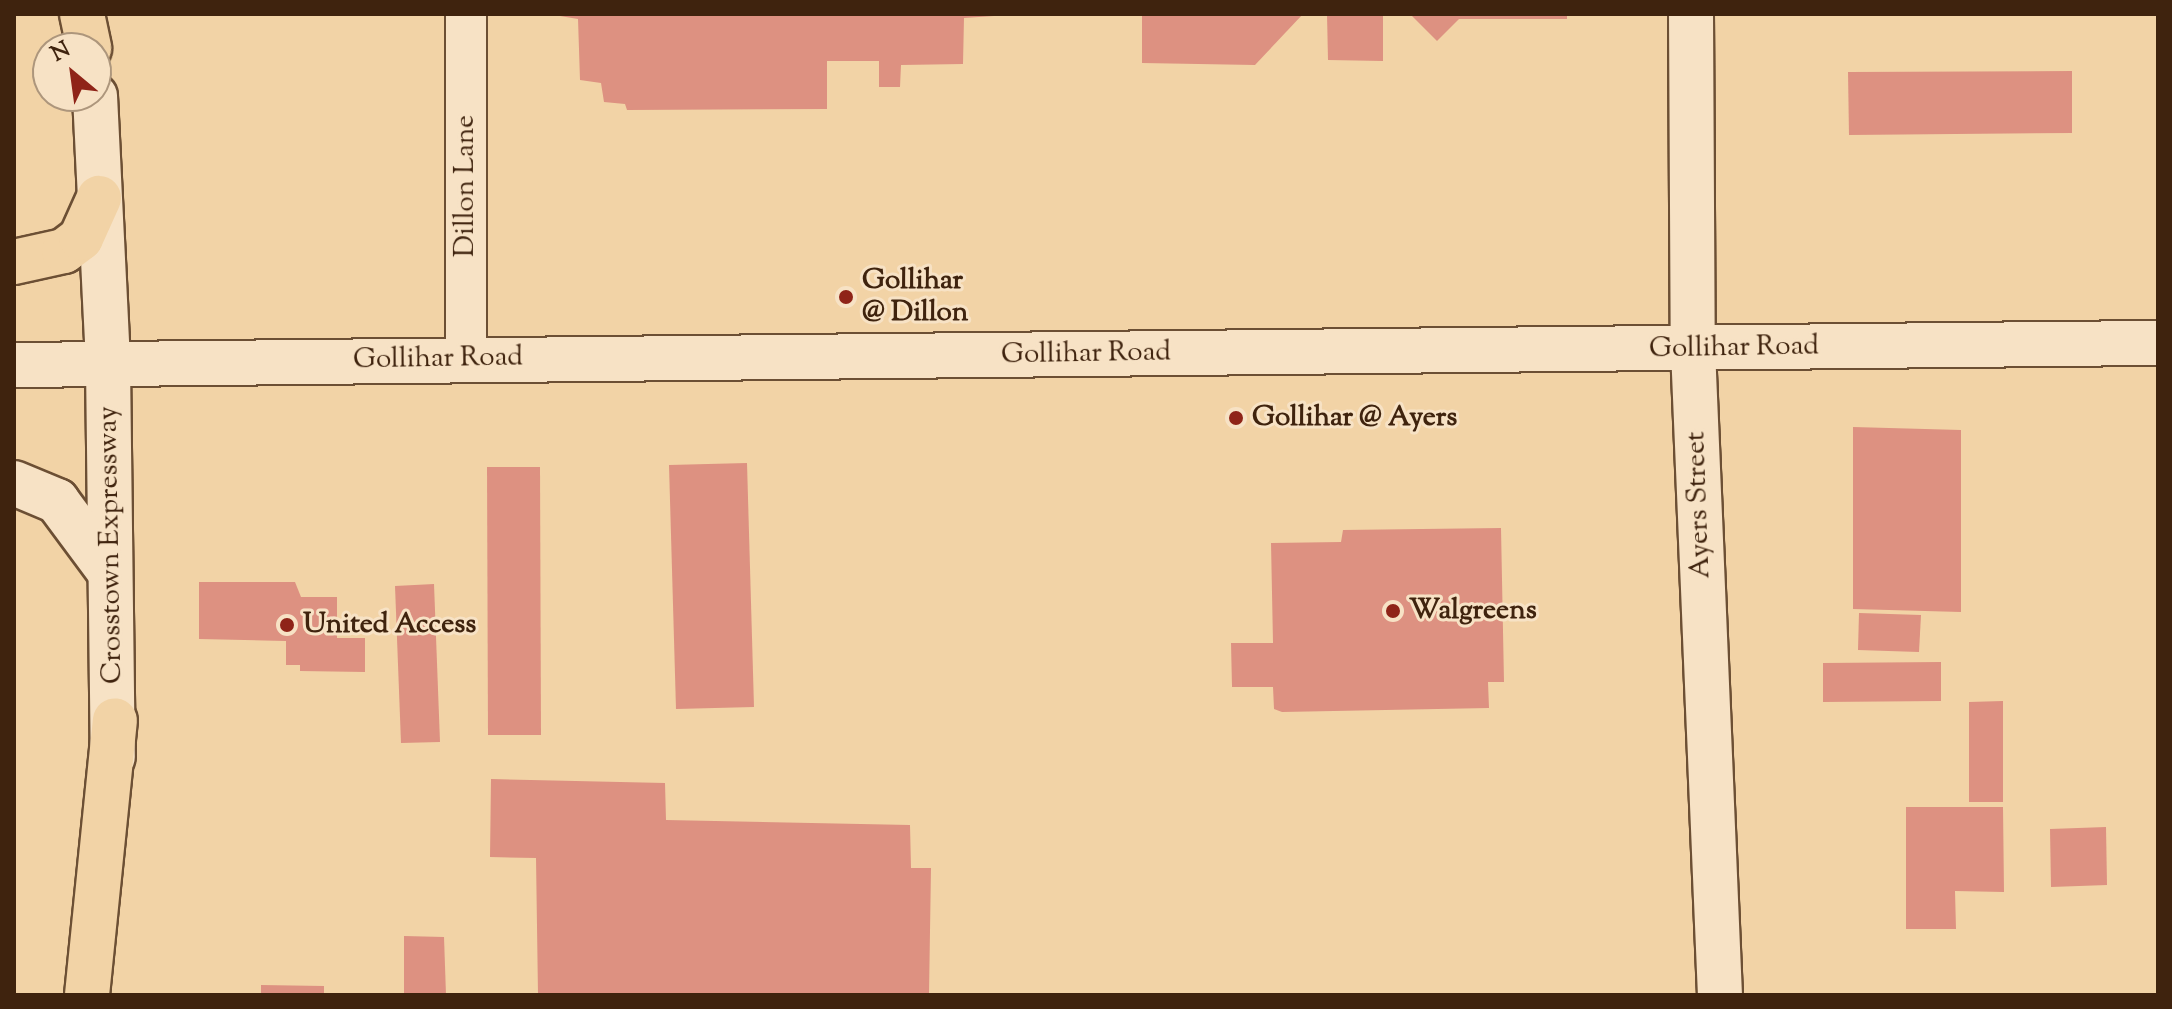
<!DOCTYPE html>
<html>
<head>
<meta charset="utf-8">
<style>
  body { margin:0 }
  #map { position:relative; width:2172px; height:1009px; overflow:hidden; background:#f2d3a6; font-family:"Sorts Mill Goudy",serif }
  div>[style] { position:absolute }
  .building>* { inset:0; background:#dd9181 }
  .roads { filter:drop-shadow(2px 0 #6c4f34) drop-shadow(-2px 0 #6c4f34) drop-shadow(0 2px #6c4f34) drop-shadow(0 -2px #6c4f34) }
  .street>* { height:40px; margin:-20px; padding:0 20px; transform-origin:20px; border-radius:20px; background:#f7e2c5 }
  .secondary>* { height:44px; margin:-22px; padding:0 22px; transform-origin:22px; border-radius:22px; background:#f7e2c5 }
  .highway>* { height:44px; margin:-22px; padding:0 22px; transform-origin:22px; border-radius:22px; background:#f2d3a6 }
  .dots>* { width:22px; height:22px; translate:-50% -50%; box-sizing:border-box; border:4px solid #f7e2c5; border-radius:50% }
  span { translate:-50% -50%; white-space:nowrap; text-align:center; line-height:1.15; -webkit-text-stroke:6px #f7e2c5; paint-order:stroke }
  .street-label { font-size:28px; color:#3f230e }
  .poi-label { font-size:28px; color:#3f230e; font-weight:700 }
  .left { translate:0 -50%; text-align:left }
  .frame { position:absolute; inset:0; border:16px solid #3f230e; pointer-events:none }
  .north { position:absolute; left:32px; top:32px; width:80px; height:80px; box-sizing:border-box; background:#f7e2c5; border:2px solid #ad967c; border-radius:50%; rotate:331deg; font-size:22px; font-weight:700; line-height:32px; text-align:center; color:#3f230e }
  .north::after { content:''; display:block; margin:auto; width:28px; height:36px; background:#8f2418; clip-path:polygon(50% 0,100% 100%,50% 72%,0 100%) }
</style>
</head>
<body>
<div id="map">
  <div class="building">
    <div style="clip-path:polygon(548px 14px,994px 14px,994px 16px,964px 18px,963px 64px,901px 65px,900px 87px,879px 87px,879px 61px,827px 61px,827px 109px,627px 110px,625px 104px,604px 102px,601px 83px,580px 80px,578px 19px)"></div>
    <div style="clip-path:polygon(1142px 14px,1303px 14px,1255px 65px,1142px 63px)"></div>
    <div style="clip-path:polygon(1327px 14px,1383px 14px,1383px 61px,1328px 60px)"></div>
    <div style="clip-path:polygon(1410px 14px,1567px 14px,1567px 19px,1459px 19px,1437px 41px)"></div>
    <div style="clip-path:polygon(2072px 71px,2072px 133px,1849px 135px,1848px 72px)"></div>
    <div style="clip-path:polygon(1853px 427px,1961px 430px,1961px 612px,1853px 609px)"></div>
    <div style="clip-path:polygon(747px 463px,754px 707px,676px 709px,669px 465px)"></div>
    <div style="clip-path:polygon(487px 467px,540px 467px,541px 735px,488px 735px)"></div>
    <div style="clip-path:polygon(1501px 528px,1504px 682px,1488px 682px,1489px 708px,1282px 712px,1274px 709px,1273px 687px,1232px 687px,1231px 643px,1273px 643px,1271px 543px,1341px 542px,1343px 530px)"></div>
    <div style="clip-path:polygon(199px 582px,295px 582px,301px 597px,337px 597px,337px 638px,365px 638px,365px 672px,300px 671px,300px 665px,286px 665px,286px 641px,199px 639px)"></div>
    <div style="clip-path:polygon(434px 584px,440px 742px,401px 743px,395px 586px)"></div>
    <div style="clip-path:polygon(1859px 613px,1921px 615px,1919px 652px,1858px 650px)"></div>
    <div style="clip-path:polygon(1941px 662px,1941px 701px,1823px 702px,1823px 663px)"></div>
    <div style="clip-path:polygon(2003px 701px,2003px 802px,1969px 802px,1969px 702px)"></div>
    <div style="clip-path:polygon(491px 779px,665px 783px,666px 820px,910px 825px,911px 868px,931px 868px,929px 995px,538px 995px,536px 858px,490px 857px)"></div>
    <div style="clip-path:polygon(1906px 807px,2003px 807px,2004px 892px,1955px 891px,1956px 929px,1906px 929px)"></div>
    <div style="clip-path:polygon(2106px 827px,2107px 885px,2051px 887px,2050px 829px)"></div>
    <div style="clip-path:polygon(404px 936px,444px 937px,446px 995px,404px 995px)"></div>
    <div style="clip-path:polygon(261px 985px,324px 986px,324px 995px,261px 995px)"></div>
  </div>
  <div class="roads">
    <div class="street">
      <div style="left:466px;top:359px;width:345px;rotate:-90deg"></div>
    </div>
    <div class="secondary">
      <div style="left:1691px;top:14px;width:335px;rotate:89.7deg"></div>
      <div style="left:1693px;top:349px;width:647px;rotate:87.61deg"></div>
      <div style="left:95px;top:96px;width:269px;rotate:87.2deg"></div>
      <div style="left:108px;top:365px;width:392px;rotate:89.3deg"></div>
      <div style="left:14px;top:365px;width:2144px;rotate:-0.59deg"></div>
      <div style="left:14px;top:483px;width:47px;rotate:22.7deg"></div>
      <div style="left:57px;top:501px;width:87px;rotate:53.4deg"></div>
    </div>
    <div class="highway">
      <div style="left:82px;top:14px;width:35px;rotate:78deg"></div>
      <div style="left:14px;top:262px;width:51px;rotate:-12.4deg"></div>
      <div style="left:64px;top:251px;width:21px;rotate:-37deg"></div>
      <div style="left:81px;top:238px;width:44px;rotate:-65.8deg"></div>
      <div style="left:87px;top:995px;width:276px;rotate:-84.2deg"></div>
    </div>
  </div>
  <div class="dots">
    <div style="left:846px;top:297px;background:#8f2418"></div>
    <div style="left:1236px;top:418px;background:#8f2418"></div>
    <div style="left:1393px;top:611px;background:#8f2418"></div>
    <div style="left:287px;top:625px;background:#8f2418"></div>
  </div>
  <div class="street-label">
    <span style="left:466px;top:186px;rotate:-90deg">Dillon Lane</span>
    <span style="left:1734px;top:348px;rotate:-1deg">Gollihar Road</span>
    <span style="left:1086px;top:354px;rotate:-1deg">Gollihar Road</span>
    <span style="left:438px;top:359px;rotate:-1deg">Gollihar Road</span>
    <span style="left:1699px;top:505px;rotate:-92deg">Ayers Street</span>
    <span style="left:111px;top:545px;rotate:-91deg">Crosstown Expressway</span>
  </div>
  <div class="poi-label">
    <span class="left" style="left:862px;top:297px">Gollihar<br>@ Dillon</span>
    <span class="left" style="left:1252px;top:418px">Gollihar @ Ayers</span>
    <span class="left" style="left:1409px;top:611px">Walgreens</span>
    <span class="left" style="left:303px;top:625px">United Access</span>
  </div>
  <div class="frame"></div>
  <div class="north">N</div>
</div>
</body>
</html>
